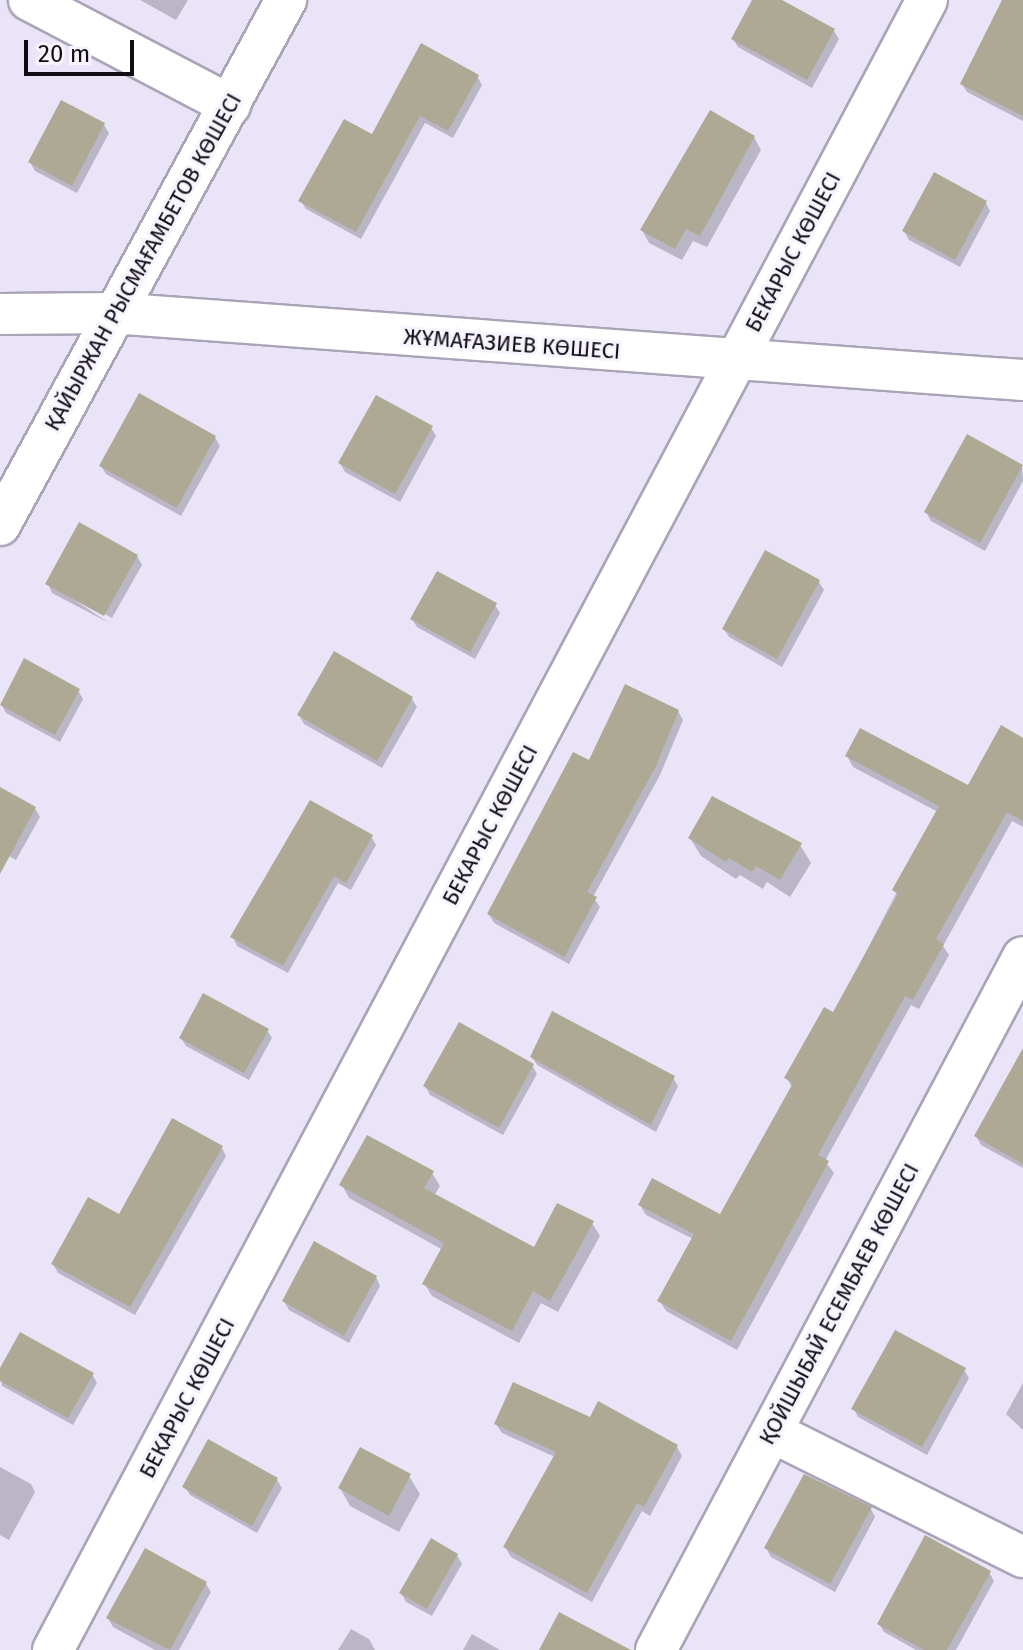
<!DOCTYPE html>
<html>
<head>
<meta charset="utf-8">
<style>
  body { margin:0 }
  #map { position:relative; width:1023px; height:1650px; overflow:hidden; background:#eae4f8; font-family:"Fira Sans",sans-serif }
  div>[style] { position:absolute }
  .shadow>* { inset:0; background:#0003 }
  .building>* { inset:0; background:#ada995 }
  .roads { filter:drop-shadow(2px 0 #aaa4b6) drop-shadow(-2px 0 #aaa4b6) drop-shadow(0 2px #aaa4b6) drop-shadow(0 -2px #aaa4b6) }
  .minor>* { height:40px; margin:-20px; padding:0 20px; transform-origin:20px; border-radius:20px; background:#fff }
  span { translate:-50% -50%; white-space:nowrap; text-align:center; line-height:1.15; -webkit-text-stroke:6px #f7f3ff; paint-order:stroke }
  .street-label { font-size:22px; color:#100e14 }
  .scale { position:absolute; left:24px; top:40px; width:110px; height:36px; box-sizing:border-box; border:4px solid #100e14; border-top:0; padding-left:10px; font-size:24px; line-height:28px; white-space:nowrap; color:#100e14; -webkit-text-stroke:6px #f7f3ff; paint-order:stroke }
</style>
</head>
<body>
<div id="map">
  <div class="shadow">
    <div style="clip-path:polygon(140px 0,188px 0,176px 20px)"></div>
    <div style="clip-path:polygon(754px 0,778px 0,834px 31px,839px 39px,812px 88px,738px 47px,733px 39px)"></div>
    <div style="clip-path:polygon(1006px 0,1023px 0,1023px 121px,967px 92px,962px 84px)"></div>
    <div style="clip-path:polygon(477px 76px,482px 85px,453px 138px,425px 123px,361px 239px,306px 209px,301px 201px,372px 137px)"></div>
    <div style="clip-path:polygon(104px 125px,109px 133px,77px 193px,35px 171px,30px 162px)"></div>
    <div style="clip-path:polygon(754px 137px,761px 150px,707px 247px,693px 241px,682px 260px,649px 243px,642px 230px)"></div>
    <div style="clip-path:polygon(986px 203px,990px 211px,960px 267px,909px 240px,904px 231px)"></div>
    <div style="clip-path:polygon(431px 428px,436px 436px,400px 502px,345px 472px,340px 463px)"></div>
    <div style="clip-path:polygon(215px 437px,220px 446px,181px 516px,106px 474px,101px 466px)"></div>
    <div style="clip-path:polygon(1022px 466px,1023px 481px,985px 551px,931px 521px,926px 512px)"></div>
    <div style="clip-path:polygon(137px 556px,142px 565px,112px 618px,52px 585px,109px 623px,52px 593px,48px 584px)"></div>
    <div style="clip-path:polygon(819px 582px,824px 590px,782px 667px,729px 637px,724px 629px)"></div>
    <div style="clip-path:polygon(495px 605px,500px 613px,475px 659px,417px 627px,412px 619px)"></div>
    <div style="clip-path:polygon(78px 690px,83px 699px,60px 742px,6px 713px,1px 704px)"></div>
    <div style="clip-path:polygon(412px 699px,417px 707px,382px 768px,304px 724px,299px 715px)"></div>
    <div style="clip-path:polygon(678px 711px,683px 720px,660px 775px,593px 897px,600px 907px,569px 964px,494px 923px,489px 914px,590px 763px)"></div>
    <div style="clip-path:polygon(1023px 740px,1023px 827px,1012px 821px,943px 946px,949px 955px,919px 1009px,911px 1005px,825px 1161px,834px 1173px,737px 1350px,666px 1311px,660px 1301px,693px 1239px,646px 1215px,640px 1205px,721px 1217px,792px 1088px,787px 1078px,834px 1014px,938px 812px,853px 767px,847px 756px,969px 788px)"></div>
    <div style="clip-path:polygon(0 789px,35px 808px,40px 817px,16px 860px,0 851px)"></div>
    <div style="clip-path:polygon(371px 836px,376px 845px,351px 890px,338px 883px,288px 973px,237px 946px,233px 937px)"></div>
    <div style="clip-path:polygon(690px 838px,800px 845px,811px 863px,790px 897px,767px 882px,763px 889px,740px 875px,736px 879px,701px 856px)"></div>
    <div style="clip-path:polygon(267px 1030px,272px 1038px,249px 1080px,186px 1046px,181px 1038px)"></div>
    <div style="clip-path:polygon(532px 1057px,673px 1078px,678px 1086px,656px 1132px,537px 1065px)"></div>
    <div style="clip-path:polygon(532px 1065px,537px 1074px,503px 1135px,430px 1095px,425px 1086px)"></div>
    <div style="clip-path:polygon(1023px 1068px,1023px 1168px,981px 1145px,976px 1136px)"></div>
    <div style="clip-path:polygon(222px 1148px,226px 1156px,135px 1315px,58px 1273px,53px 1264px)"></div>
    <div style="clip-path:polygon(432px 1173px,440px 1186px,434px 1196px,534px 1249px,592px 1223px,600px 1236px,558px 1312px,541px 1303px,519px 1343px,432px 1296px,424px 1283px,443px 1250px,349px 1198px,342px 1185px)"></div>
    <div style="clip-path:polygon(376px 1277px,380px 1286px,349px 1343px,289px 1310px,284px 1301px)"></div>
    <div style="clip-path:polygon(964px 1370px,969px 1378px,927px 1455px,858px 1417px,854px 1409px)"></div>
    <div style="clip-path:polygon(0 1372px,92px 1374px,97px 1383px,73px 1425px,2px 1386px)"></div>
    <div style="clip-path:polygon(1023px 1383px,1023px 1430px,1006px 1414px)"></div>
    <div style="clip-path:polygon(591px 1419px,677px 1447px,682px 1456px,650px 1516px,642px 1511px,592px 1602px,511px 1557px,505px 1547px,555px 1457px,502px 1433px,496px 1424px)"></div>
    <div style="clip-path:polygon(0 1467px,31px 1484px,35px 1492px,9px 1540px,0 1535px)"></div>
    <div style="clip-path:polygon(409px 1476px,420px 1494px,399px 1532px,350px 1506px,340px 1488px)"></div>
    <div style="clip-path:polygon(277px 1480px,282px 1488px,257px 1533px,190px 1495px,185px 1487px)"></div>
    <div style="clip-path:polygon(871px 1509px,875px 1517px,835px 1592px,771px 1557px,766px 1548px)"></div>
    <div style="clip-path:polygon(457px 1555px,462px 1564px,432px 1616px,406px 1602px,401px 1593px)"></div>
    <div style="clip-path:polygon(989px 1572px,994px 1581px,956px 1650px,916px 1650px,884px 1632px,879px 1624px)"></div>
    <div style="clip-path:polygon(206px 1584px,211px 1592px,179px 1650px,155px 1650px,113px 1627px,108px 1618px)"></div>
    <div style="clip-path:polygon(351px 1629px,369px 1639px,375px 1650px,338px 1650px)"></div>
    <div style="clip-path:polygon(472px 1634px,500px 1650px,463px 1650px)"></div>
  </div>
  <div class="building">
    <div style="clip-path:polygon(752px 0,782px 0,835px 29px,807px 80px,731px 39px)"></div>
    <div style="clip-path:polygon(1002px 0,1023px 0,1023px 116px,960px 84px)"></div>
    <div style="clip-path:polygon(421px 43px,479px 75px,448px 131px,420px 116px,356px 232px,298px 201px,344px 119px,372px 134px)"></div>
    <div style="clip-path:polygon(61px 100px,105px 123px,72px 186px,28px 162px)"></div>
    <div style="clip-path:polygon(710px 110px,755px 136px,700px 236px,686px 229px,675px 249px,640px 230px)"></div>
    <div style="clip-path:polygon(934px 172px,987px 201px,955px 260px,902px 231px)"></div>
    <div style="clip-path:polygon(139px 393px,216px 436px,177px 508px,99px 466px)"></div>
    <div style="clip-path:polygon(376px 395px,433px 426px,395px 494px,338px 463px)"></div>
    <div style="clip-path:polygon(967px 434px,1023px 465px,980px 543px,924px 512px)"></div>
    <div style="clip-path:polygon(79px 522px,138px 555px,104px 616px,45px 584px)"></div>
    <div style="clip-path:polygon(765px 550px,820px 580px,777px 659px,722px 629px)"></div>
    <div style="clip-path:polygon(437px 571px,497px 603px,470px 652px,410px 619px)"></div>
    <div style="clip-path:polygon(334px 651px,413px 697px,377px 761px,297px 715px)"></div>
    <div style="clip-path:polygon(24px 658px,80px 689px,55px 735px,0 705px)"></div>
    <div style="clip-path:polygon(625px 684px,679px 710px,656px 766px,587px 892px,597px 897px,564px 957px,487px 914px,573px 752px,589px 760px)"></div>
    <div style="clip-path:polygon(1001px 725px,1023px 738px,1023px 821px,1007px 812px,936px 939px,944px 944px,913px 1000px,905px 996px,818px 1155px,829px 1161px,731px 1341px,657px 1301px,694px 1234px,638px 1205px,652px 1178px,720px 1214px,793px 1083px,784px 1078px,824px 1007px,833px 1012px,898px 894px,892px 890px,939px 806px,845px 756px,860px 728px,968px 785px)"></div>
    <div style="clip-path:polygon(0 787px,36px 807px,0 874px)"></div>
    <div style="clip-path:polygon(712px 796px,802px 843px,780px 880px,756px 866px,752px 872px,729px 858px,726px 862px,688px 838px)"></div>
    <div style="clip-path:polygon(310px 800px,373px 835px,346px 883px,334px 876px,283px 966px,230px 937px)"></div>
    <div style="clip-path:polygon(203px 993px,269px 1029px,244px 1073px,179px 1038px)"></div>
    <div style="clip-path:polygon(552px 1011px,675px 1076px,651px 1125px,530px 1057px)"></div>
    <div style="clip-path:polygon(459px 1022px,534px 1064px,499px 1128px,423px 1086px)"></div>
    <div style="clip-path:polygon(1023px 1048px,1023px 1164px,974px 1136px)"></div>
    <div style="clip-path:polygon(172px 1118px,223px 1146px,130px 1307px,51px 1264px,88px 1197px,119px 1214px)"></div>
    <div style="clip-path:polygon(367px 1135px,434px 1171px,424px 1188px,534px 1247px,557px 1203px,594px 1221px,550px 1301px,533px 1291px,512px 1331px,422px 1284px,444px 1243px,339px 1185px)"></div>
    <div style="clip-path:polygon(314px 1241px,377px 1276px,344px 1336px,282px 1301px)"></div>
    <div style="clip-path:polygon(895px 1330px,966px 1368px,922px 1447px,851px 1409px)"></div>
    <div style="clip-path:polygon(20px 1332px,94px 1373px,68px 1418px,0 1381px,0 1368px)"></div>
    <div style="clip-path:polygon(513px 1382px,590px 1417px,598px 1401px,678px 1445px,644px 1507px,637px 1503px,587px 1593px,503px 1547px,556px 1452px,494px 1424px)"></div>
    <div style="clip-path:polygon(208px 1439px,278px 1478px,252px 1526px,182px 1487px)"></div>
    <div style="clip-path:polygon(360px 1447px,411px 1474px,389px 1516px,338px 1488px)"></div>
    <div style="clip-path:polygon(804px 1474px,872px 1507px,830px 1584px,764px 1548px)"></div>
    <div style="clip-path:polygon(925px 1535px,991px 1571px,947px 1650px,924px 1650px,877px 1624px)"></div>
    <div style="clip-path:polygon(431px 1538px,458px 1554px,427px 1609px,399px 1593px)"></div>
    <div style="clip-path:polygon(145px 1548px,207px 1582px,170px 1650px,106px 1618px)"></div>
    <div style="clip-path:polygon(559px 1612px,631px 1650px,539px 1650px)"></div>
  </div>
  <div class="roads">
    <div class="minor">
      <div style="left:29px;top:0;width:227px;rotate:27.6deg"></div>
      <div style="left:0;top:314px;width:112px;rotate:-0.5deg"></div>
      <div style="left:112px;top:313px;width:913px;rotate:4.21deg"></div>
      <div style="left:0;top:525px;width:598px;rotate:-61.42deg"></div>
      <div style="left:772px;top:1432px;width:280px;rotate:26.5deg"></div>
      <div style="left:53px;top:1650px;width:1867px;rotate:-62.09deg"></div>
      <div style="left:656px;top:1650px;width:784px;rotate:-62.1deg"></div>
    </div>
  </div>
  <div class="street-label">
    <span style="left:793px;top:252px;rotate:-62deg">БЕКАРЫС КӨШЕСІ</span>
    <span style="left:143px;top:262px;rotate:-61deg">ҚАЙЫРЖАН РЫСМАҒАМБЕТОВ КӨШЕСІ</span>
    <span style="left:512px;top:344px;rotate:4deg">ЖҰМАҒАЗИЕВ КӨШЕСІ</span>
    <span style="left:490px;top:825px;rotate:-62deg">БЕКАРЫС КӨШЕСІ</span>
    <span style="left:839px;top:1304px;rotate:-62deg">ҚОЙШЫБАЙ ЕСЕМБАЕВ КӨШЕСІ</span>
    <span style="left:187px;top:1398px;rotate:-62deg">БЕКАРЫС КӨШЕСІ</span>
  </div>
  <div class="scale">20 m</div>
</div>
</body>
</html>
